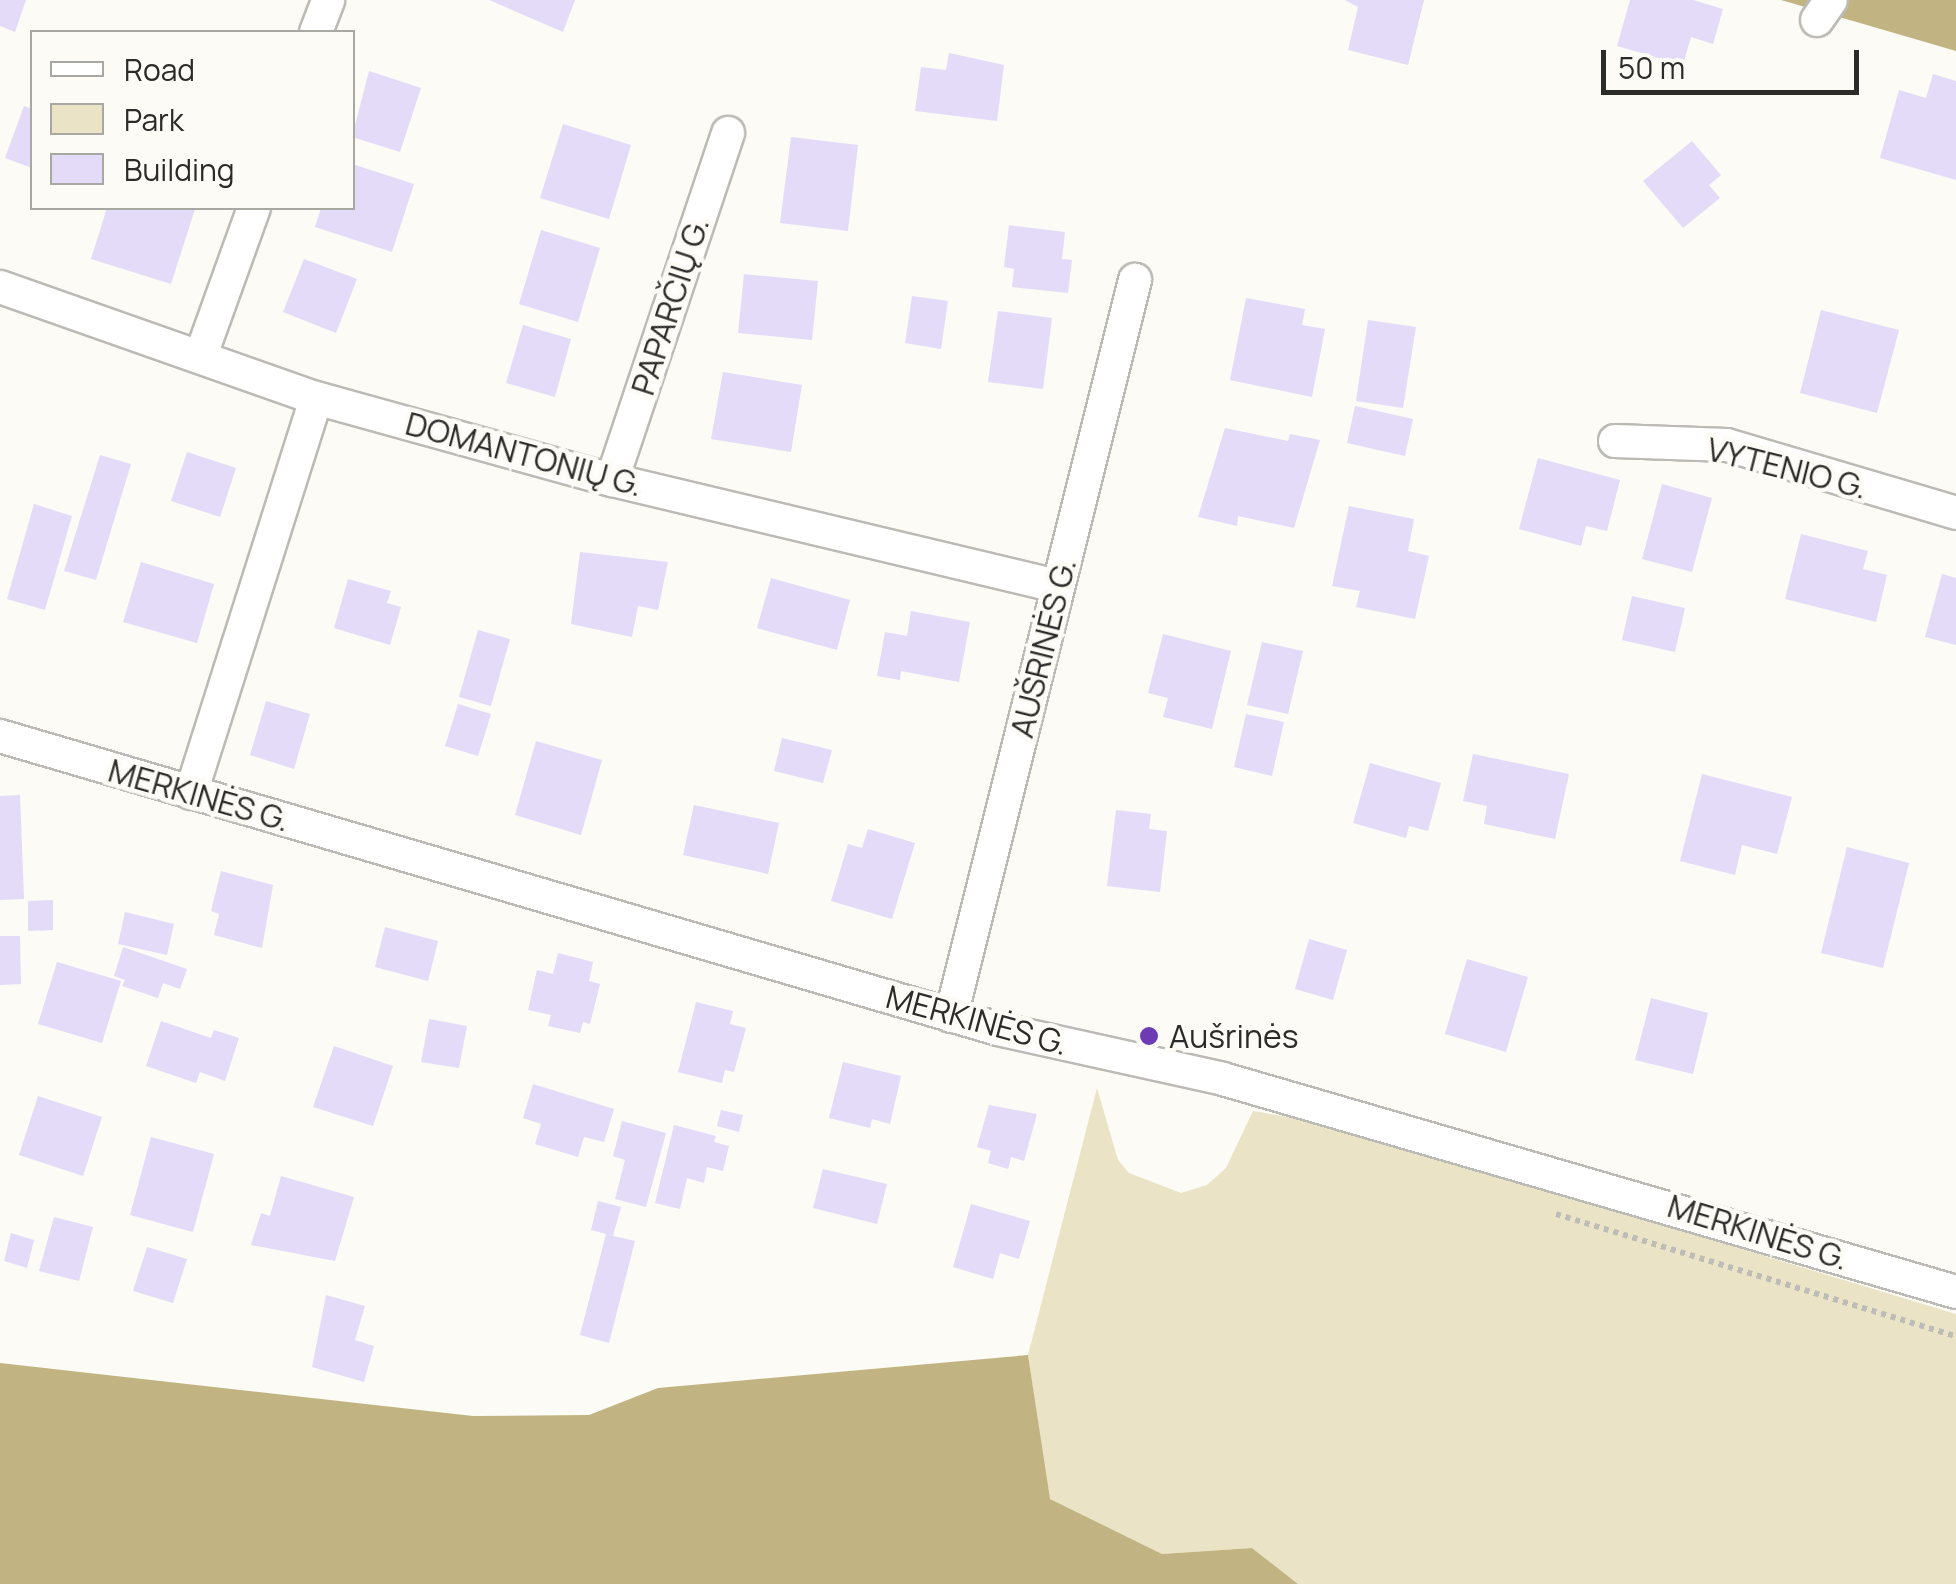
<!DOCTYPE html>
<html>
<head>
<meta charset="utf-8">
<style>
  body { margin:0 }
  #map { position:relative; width:1956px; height:1584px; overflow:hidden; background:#fcfbf5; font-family:Manrope,sans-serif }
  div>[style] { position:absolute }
  .green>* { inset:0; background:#ebe3c5 }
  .forest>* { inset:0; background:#c1b482 }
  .building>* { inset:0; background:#e3dbf8 }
  .path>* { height:6px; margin-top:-3px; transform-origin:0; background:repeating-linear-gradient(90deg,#bdbcb7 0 5px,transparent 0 10px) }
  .roads { filter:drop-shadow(2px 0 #bcbab5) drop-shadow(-2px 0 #bcbab5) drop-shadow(0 2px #bcbab5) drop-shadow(0 -2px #bcbab5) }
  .minor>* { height:32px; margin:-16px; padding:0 16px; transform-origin:16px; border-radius:16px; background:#fff }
  .dots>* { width:28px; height:28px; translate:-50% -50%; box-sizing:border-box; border:5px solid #fcfbf5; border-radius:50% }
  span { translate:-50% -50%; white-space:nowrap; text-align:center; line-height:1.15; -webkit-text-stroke:9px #fcfbf5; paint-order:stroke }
  .street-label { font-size:32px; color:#2b2b29 }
  .poi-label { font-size:32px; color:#2b2b29 }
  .left { translate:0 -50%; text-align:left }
  .legend { position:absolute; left:30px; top:30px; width:325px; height:180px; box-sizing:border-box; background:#fcfbf5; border:2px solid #a8a8a3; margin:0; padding:12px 18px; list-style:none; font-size:30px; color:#2b2b29 }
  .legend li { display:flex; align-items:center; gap:20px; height:50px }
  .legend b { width:50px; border:2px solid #a8a8a3 }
  .scale { position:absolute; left:1601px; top:50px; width:258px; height:45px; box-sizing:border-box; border:5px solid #2b2b29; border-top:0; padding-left:12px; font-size:30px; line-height:35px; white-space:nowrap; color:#2b2b29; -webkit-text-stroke:8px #fcfbf5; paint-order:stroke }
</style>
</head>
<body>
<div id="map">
  <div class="green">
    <div style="clip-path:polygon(1097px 1088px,1118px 1160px,1129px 1173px,1181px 1193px,1207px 1185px,1226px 1168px,1253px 1111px,1333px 1125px,1956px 1314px,1956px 1584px,1298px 1584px,1252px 1548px,1162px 1554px,1049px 1499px,1028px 1355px)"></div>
  </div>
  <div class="forest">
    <div style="clip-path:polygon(1781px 0,1956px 0,1956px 51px)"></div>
    <div style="clip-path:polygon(1028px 1355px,1050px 1499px,1162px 1554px,1252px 1548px,1298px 1584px,0 1584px,0 1363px,473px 1416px,589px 1415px,658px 1388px)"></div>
  </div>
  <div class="building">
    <div style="clip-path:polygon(0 0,26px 0,15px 32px,0 26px)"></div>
    <div style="clip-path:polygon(489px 0,575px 0,563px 32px)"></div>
    <div style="clip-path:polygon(1345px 0,1424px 0,1408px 65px,1348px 50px,1358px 7px)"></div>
    <div style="clip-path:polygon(1630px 0,1693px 0,1723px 9px,1713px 44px,1691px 37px,1683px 65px,1617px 46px)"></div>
    <div style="clip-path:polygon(949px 53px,1004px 65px,997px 121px,915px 111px,921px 67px,946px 70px)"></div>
    <div style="clip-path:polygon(369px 71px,421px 88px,400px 152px,352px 137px)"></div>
    <div style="clip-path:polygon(1933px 74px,1956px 81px,1956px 180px,1880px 158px,1899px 90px,1926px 98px)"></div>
    <div style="clip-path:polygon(24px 106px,32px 109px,32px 168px,5px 158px)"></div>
    <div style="clip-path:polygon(563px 124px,631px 145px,609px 219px,540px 198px)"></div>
    <div style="clip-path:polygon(791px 137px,858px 145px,848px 231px,780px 223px)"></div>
    <div style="clip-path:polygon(1692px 141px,1721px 175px,1709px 185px,1720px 198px,1683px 228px,1643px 181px)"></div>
    <div style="clip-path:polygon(352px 164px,414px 184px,392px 252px,315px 227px,321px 208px,352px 208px)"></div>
    <div style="clip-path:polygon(107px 208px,195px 209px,171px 284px,91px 259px)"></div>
    <div style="clip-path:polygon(1009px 225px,1065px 232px,1062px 259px,1072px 260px,1068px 293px,1012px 287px,1014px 269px,1004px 267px)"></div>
    <div style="clip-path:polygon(541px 230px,600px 248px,578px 322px,519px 304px)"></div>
    <div style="clip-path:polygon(304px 259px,357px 279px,336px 333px,283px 312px)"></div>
    <div style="clip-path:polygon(744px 274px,818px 281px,812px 340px,738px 333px)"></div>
    <div style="clip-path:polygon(912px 296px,948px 301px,941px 349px,905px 343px)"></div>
    <div style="clip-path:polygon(1246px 298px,1305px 309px,1302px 325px,1325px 329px,1312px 397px,1230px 380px)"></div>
    <div style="clip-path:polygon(1821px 310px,1899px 330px,1877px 413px,1800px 393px)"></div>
    <div style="clip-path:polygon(998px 311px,1052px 318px,1043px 389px,988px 382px)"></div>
    <div style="clip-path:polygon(1368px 320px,1416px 327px,1403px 408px,1356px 401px)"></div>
    <div style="clip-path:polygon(523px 325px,571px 339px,555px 397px,506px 383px)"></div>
    <div style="clip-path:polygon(723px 372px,802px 385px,791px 452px,711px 439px)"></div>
    <div style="clip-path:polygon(1355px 406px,1413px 419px,1405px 456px,1347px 443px)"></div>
    <div style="clip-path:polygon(1225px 428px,1288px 441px,1290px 434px,1320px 440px,1294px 528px,1238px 516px,1237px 526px,1198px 517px)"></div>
    <div style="clip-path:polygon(187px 452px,236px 468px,220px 517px,171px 501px)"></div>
    <div style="clip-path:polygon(100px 455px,131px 464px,96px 580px,64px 571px)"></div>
    <div style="clip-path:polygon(1538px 458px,1620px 480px,1607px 531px,1586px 526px,1581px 546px,1519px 529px)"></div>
    <div style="clip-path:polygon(1662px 484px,1712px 498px,1692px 572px,1642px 559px)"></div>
    <div style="clip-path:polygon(34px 504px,72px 516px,45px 610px,7px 599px)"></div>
    <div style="clip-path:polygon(1349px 506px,1414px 519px,1408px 551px,1429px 556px,1415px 619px,1356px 607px,1360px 591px,1332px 586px)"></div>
    <div style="clip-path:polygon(1801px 534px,1868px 551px,1863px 569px,1887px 575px,1876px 622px,1785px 599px)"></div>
    <div style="clip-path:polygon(580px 552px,668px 562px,658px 610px,638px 606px,632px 637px,571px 624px)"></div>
    <div style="clip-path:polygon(141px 562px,214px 584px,197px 643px,123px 622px)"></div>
    <div style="clip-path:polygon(1942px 574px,1956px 578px,1956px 645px,1925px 637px)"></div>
    <div style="clip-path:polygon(771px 578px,850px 600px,837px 650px,757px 628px)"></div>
    <div style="clip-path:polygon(348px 579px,391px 591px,387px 603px,401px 607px,390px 645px,334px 628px)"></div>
    <div style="clip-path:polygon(1632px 596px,1685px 608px,1675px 652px,1622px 640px)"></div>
    <div style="clip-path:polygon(911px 611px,970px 622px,959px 682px,901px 671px,900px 680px,877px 676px,885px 632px,907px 636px)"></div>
    <div style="clip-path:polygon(478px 630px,510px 639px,491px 706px,459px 697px)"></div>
    <div style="clip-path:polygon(1163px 634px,1231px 651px,1212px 729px,1163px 717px,1168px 698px,1148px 693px)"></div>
    <div style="clip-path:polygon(1262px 642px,1303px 651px,1288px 714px,1247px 705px)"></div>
    <div style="clip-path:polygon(266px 701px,310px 714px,294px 769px,250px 755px)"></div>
    <div style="clip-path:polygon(458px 704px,491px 714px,478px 756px,445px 746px)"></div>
    <div style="clip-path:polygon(1246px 714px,1284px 722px,1272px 776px,1234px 767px)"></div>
    <div style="clip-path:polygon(782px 738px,832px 750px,823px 783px,774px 771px)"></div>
    <div style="clip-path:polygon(536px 741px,602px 760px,581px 835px,515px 815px)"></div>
    <div style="clip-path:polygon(1473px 754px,1569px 774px,1555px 839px,1484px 824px,1487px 806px,1463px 801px)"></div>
    <div style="clip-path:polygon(1370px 763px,1441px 783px,1428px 831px,1409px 826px,1406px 838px,1353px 823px)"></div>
    <div style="clip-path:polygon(1702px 774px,1792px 797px,1777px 854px,1742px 845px,1735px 875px,1680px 861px)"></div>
    <div style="clip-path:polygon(20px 795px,24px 899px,0 900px,0 796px)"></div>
    <div style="clip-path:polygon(694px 805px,779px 823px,768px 874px,683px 855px)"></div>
    <div style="clip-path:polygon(1116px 810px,1151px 814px,1149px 829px,1167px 831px,1160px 892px,1107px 886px)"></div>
    <div style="clip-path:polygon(868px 829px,915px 843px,892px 919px,831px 901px,848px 844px,862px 848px)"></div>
    <div style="clip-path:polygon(1847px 847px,1909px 863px,1883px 968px,1821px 953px)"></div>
    <div style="clip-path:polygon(221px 871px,273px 885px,262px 948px,214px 935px,219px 914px,211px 911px)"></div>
    <div style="clip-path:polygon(53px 900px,53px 930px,28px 931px,28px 901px)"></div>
    <div style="clip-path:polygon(125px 912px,174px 924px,167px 955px,118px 944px)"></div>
    <div style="clip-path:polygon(385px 927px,438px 941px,428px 981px,375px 967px)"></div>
    <div style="clip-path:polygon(0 936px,20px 936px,21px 984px,0 985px)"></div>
    <div style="clip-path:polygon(1309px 939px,1347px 950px,1333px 1000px,1295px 989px)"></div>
    <div style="clip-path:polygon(123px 947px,187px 969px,180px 989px,163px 983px,158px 998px,122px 986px,125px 980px,114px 976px)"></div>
    <div style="clip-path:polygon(558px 953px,593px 962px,589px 981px,600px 984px,590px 1024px,583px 1022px,580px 1033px,548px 1026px,551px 1015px,528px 1010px,537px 970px,553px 974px)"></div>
    <div style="clip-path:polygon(1467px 959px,1528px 977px,1506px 1052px,1445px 1034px)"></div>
    <div style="clip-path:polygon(57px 962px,121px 981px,102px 1043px,38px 1024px)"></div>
    <div style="clip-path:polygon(1651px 998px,1708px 1013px,1693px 1074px,1635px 1060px)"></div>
    <div style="clip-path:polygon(696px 1002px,733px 1011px,730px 1024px,746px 1028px,734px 1072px,725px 1070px,722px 1083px,678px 1072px)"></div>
    <div style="clip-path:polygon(429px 1019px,467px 1026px,459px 1068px,421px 1062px)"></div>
    <div style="clip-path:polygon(161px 1021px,211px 1038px,214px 1030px,239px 1038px,225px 1081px,200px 1072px,196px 1083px,146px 1066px)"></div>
    <div style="clip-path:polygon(334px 1046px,393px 1066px,373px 1126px,313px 1107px)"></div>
    <div style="clip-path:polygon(843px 1062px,901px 1076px,890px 1124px,872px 1119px,870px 1128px,829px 1118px)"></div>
    <div style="clip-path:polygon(533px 1084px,614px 1109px,604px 1142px,584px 1137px,578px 1157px,535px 1144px,541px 1124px,523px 1118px)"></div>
    <div style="clip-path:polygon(38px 1096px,102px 1117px,83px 1176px,19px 1155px)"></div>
    <div style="clip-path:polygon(989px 1105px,1037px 1114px,1024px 1161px,1011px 1157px,1008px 1169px,988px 1163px,991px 1151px,977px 1147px)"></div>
    <div style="clip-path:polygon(721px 1110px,743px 1115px,739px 1132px,717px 1126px)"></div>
    <div style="clip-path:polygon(622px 1121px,666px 1133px,646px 1207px,615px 1199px,625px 1160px,613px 1156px)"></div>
    <div style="clip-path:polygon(674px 1125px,716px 1136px,714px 1142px,729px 1146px,723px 1171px,707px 1167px,704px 1183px,687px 1178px,680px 1209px,655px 1203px)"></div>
    <div style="clip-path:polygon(151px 1137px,214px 1154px,193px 1232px,130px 1215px)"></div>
    <div style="clip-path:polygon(823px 1169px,887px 1184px,877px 1224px,813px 1208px)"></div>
    <div style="clip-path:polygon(281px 1176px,354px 1197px,335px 1261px,251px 1245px,261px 1213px,270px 1216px)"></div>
    <div style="clip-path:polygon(598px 1201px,621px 1207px,613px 1236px,635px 1241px,609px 1343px,580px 1335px,606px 1234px,591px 1230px)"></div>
    <div style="clip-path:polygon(971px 1204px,1030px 1221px,1019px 1259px,1000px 1253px,993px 1279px,953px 1267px)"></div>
    <div style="clip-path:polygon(54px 1217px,93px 1227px,79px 1281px,39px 1271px)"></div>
    <div style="clip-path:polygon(11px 1233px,34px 1240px,27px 1268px,4px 1261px)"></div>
    <div style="clip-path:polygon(147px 1247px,187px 1259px,173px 1303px,133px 1291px)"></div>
    <div style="clip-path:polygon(326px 1295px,365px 1306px,355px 1340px,374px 1346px,364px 1382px,312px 1367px)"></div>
  </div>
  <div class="path">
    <div style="left:1556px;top:1214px;width:418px;rotate:17deg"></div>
  </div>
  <div class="roads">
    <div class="minor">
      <div style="left:1817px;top:20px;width:24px;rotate:-55deg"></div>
      <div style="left:316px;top:32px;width:34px;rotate:-69deg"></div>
      <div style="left:0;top:287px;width:335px;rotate:19.4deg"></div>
      <div style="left:316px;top:398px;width:307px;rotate:15.5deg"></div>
      <div style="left:612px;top:480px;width:458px;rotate:13.4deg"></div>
      <div style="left:201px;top:355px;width:156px;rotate:-70.2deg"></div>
      <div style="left:1615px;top:441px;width:112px;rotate:2deg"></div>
      <div style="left:1727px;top:445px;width:239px;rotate:16.5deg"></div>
      <div style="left:612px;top:480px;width:366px;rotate:-71.5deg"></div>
      <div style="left:0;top:736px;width:1040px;rotate:16.36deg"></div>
      <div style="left:998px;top:1029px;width:230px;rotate:12.5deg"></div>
      <div style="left:1223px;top:1079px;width:763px;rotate:16.2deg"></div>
      <div style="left:191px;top:793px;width:414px;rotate:-72.4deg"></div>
      <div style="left:951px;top:1016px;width:759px;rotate:-75.96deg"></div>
    </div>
  </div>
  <div class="dots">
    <div style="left:1149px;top:1036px;background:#6d3cb4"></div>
  </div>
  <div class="street-label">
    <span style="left:670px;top:306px;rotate:-72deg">PAPARČIŲ G.</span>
    <span style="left:524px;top:454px;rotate:15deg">DOMANTONIŲ G.</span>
    <span style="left:1787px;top:468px;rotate:14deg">VYTENIO G.</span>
    <span style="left:1043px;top:648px;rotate:-76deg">AUŠRINĖS G.</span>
    <span style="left:199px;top:795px;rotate:16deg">MERKINĖS G.</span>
    <span style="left:977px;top:1020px;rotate:15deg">MERKINĖS G.</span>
    <span style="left:1758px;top:1232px;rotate:17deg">MERKINĖS G.</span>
  </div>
  <div class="poi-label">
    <span class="left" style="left:1169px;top:1036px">Aušrinės</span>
  </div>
  <ul class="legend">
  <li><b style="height:12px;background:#fff"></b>Road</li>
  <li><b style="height:28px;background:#ebe3c5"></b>Park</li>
  <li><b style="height:28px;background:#e3dbf8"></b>Building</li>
  </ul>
  <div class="scale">50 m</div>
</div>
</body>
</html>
